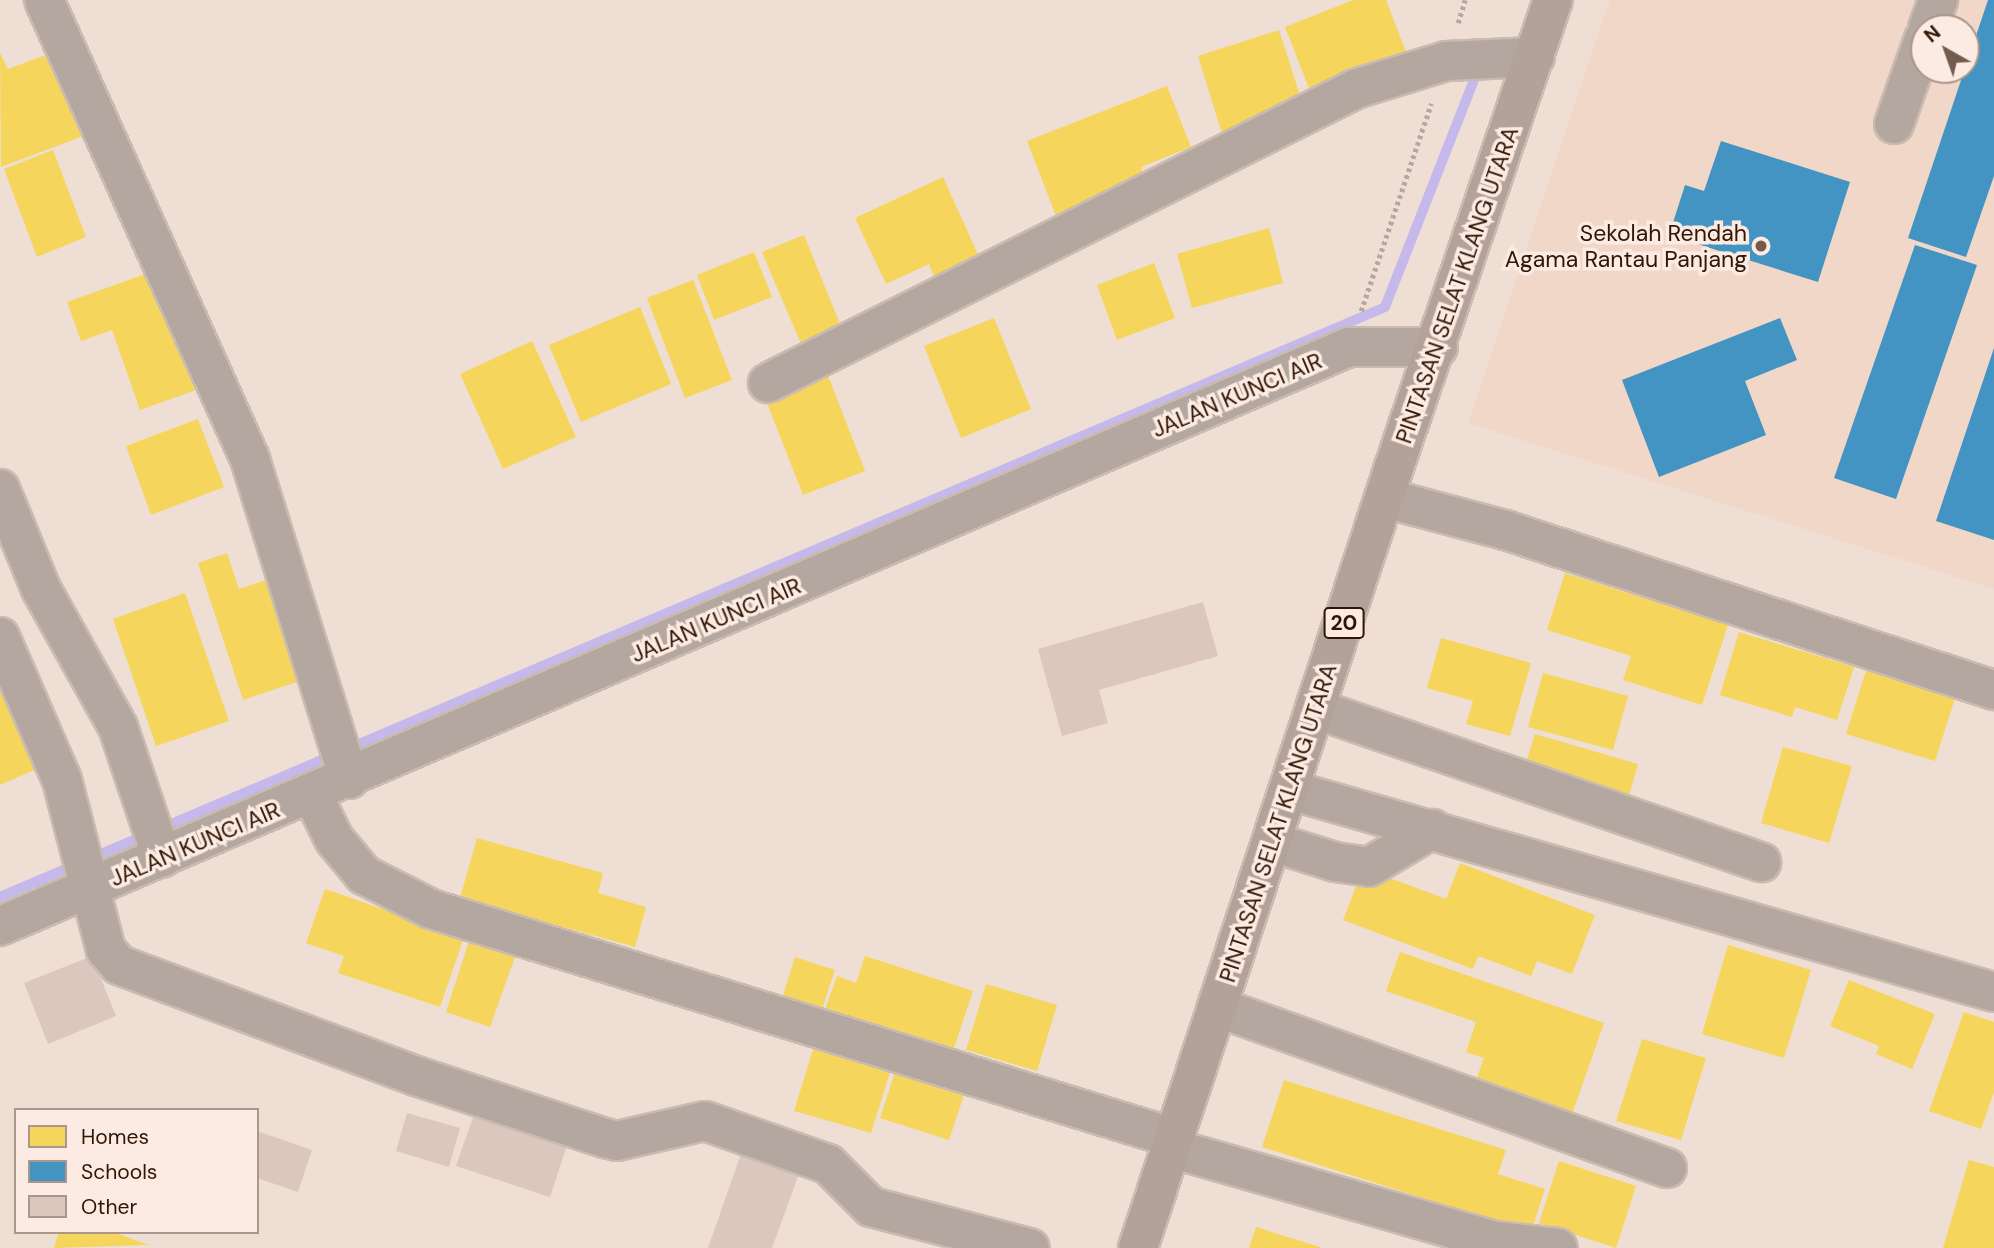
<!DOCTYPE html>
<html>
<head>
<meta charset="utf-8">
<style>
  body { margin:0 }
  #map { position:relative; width:1994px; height:1248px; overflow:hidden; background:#eeded4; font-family:"DM Sans",sans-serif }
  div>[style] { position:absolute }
  .built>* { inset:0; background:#f1d7c8 }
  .homes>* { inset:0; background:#f6d55c }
  .schools>* { inset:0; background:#4393c3 }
  .stream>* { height:10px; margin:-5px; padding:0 5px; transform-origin:5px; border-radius:5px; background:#c5b9ec }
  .building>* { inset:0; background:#dcc7bf }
  .path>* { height:4.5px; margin-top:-2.25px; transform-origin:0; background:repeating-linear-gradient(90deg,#b3a7a0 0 3.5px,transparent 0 7px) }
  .roads { filter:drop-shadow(2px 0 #cabbb1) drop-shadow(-2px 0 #cabbb1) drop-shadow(0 2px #cabbb1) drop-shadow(0 -2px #cabbb1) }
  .minor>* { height:38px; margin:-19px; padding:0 19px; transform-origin:19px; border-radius:19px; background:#b3a79f }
  .highway>* { height:38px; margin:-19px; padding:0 19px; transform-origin:19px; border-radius:19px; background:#b2a29a }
  .dots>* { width:19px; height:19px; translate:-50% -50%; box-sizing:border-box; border:4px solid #fbebe2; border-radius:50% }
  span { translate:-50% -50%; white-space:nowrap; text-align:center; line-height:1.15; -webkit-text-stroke:7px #fbebe2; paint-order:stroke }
  .shield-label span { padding:2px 5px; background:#fbebe2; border:2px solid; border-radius:5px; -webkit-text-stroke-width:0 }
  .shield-label { font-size:21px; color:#311605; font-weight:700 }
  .poi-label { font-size:23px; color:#311605 }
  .right { translate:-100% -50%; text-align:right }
  .street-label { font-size:23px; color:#311605 }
  .legend { position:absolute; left:14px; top:1108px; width:245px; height:126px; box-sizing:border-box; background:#fbebe2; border:2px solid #aa968a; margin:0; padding:9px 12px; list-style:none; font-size:21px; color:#311605 }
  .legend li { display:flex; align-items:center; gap:14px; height:35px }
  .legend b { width:35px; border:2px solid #aa968a }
  .north { position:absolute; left:1910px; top:14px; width:70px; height:70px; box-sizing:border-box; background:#fbebe2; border:2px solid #aa968a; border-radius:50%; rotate:320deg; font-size:19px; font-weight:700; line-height:28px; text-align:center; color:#311605 }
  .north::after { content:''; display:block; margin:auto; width:24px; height:32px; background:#735c4d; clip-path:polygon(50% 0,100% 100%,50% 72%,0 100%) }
</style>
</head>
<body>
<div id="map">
  <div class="built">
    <div style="clip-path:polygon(evenodd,1610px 0,1994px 0,1994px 589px,1468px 423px,1610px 0,1924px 28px,1966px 28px,1966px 70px,1924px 70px,1924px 28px)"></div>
  </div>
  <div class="homes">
    <div style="clip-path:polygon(1353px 0,1386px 0,1410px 62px,1314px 101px,1285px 27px)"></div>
    <div style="clip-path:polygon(1279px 30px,1305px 111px,1223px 137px,1198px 56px)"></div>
    <div style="clip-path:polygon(59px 50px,89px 134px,1px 167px,0 53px,8px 69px)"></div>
    <div style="clip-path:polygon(1167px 86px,1191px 147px,1141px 167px,1146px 180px,1056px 216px,1027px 141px)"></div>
    <div style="clip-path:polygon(53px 150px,86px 237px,37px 257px,4px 169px)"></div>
    <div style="clip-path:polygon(943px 177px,980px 259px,935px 280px,929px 264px,886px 284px,855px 218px)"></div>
    <div style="clip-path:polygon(1269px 228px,1283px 283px,1192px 308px,1177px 254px)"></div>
    <div style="clip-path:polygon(804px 235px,844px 334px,804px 351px,762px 252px)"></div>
    <div style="clip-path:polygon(754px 252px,772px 297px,714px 320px,697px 275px)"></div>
    <div style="clip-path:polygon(1154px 263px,1175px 318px,1117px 340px,1097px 285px)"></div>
    <div style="clip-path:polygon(154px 271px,196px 390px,140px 410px,112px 330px,81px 341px,67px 302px)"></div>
    <div style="clip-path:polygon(693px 280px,732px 380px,685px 398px,647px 298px)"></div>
    <div style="clip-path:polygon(640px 307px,671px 384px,581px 422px,549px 345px)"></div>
    <div style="clip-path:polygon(994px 318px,1031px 409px,961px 438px,924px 346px)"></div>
    <div style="clip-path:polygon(532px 341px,576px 437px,503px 469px,460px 374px)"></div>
    <div style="clip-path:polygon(827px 373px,865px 471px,803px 495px,765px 398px)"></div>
    <div style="clip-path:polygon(198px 419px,224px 487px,151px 515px,126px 446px)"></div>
    <div style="clip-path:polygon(227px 553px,239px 589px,266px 580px,300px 681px,243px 700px,198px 563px)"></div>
    <div style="clip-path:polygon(1565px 573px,1728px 625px,1702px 705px,1623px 680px,1631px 656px,1547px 630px)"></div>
    <div style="clip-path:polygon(185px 593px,229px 721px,156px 746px,113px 619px)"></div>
    <div style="clip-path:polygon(1739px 632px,1854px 667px,1837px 720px,1795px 707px,1792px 717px,1720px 695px)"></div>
    <div style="clip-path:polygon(1441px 638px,1531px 663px,1510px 736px,1466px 724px,1473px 701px,1427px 688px)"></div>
    <div style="clip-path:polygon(1870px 658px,1959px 686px,1935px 761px,1846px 734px)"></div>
    <div style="clip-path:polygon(1543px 673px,1628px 696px,1613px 750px,1528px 727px)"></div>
    <div style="clip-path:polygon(0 681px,50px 763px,0 785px)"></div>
    <div style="clip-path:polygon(1535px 734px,1638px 764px,1626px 806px,1522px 775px)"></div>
    <div style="clip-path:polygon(1783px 747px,1852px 766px,1829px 843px,1761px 823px)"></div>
    <div style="clip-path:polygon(477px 838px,603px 873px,598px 893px,646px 907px,635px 947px,460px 898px)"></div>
    <div style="clip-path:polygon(1460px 863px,1595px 915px,1572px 974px,1537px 961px,1531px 976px,1478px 956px,1473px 969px,1343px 920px,1363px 868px,1446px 899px)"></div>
    <div style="clip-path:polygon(325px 889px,464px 937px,440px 1007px,338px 973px,344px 956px,306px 943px)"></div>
    <div style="clip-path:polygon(469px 941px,515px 957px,490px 1027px,446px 1012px)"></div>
    <div style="clip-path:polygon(1728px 945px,1811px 970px,1784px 1058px,1702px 1034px)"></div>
    <div style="clip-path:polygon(1400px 952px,1604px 1023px,1570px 1120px,1474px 1086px,1484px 1058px,1466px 1052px,1476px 1022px,1386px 991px)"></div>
    <div style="clip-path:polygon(865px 956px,973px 991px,951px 1057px,823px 1015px,837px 976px,856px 983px)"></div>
    <div style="clip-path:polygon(795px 957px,835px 970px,817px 1024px,778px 1011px)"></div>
    <div style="clip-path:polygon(1849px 980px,1935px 1014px,1912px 1069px,1876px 1054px,1879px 1046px,1830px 1026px)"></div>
    <div style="clip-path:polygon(986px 984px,1057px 1005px,1037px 1071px,966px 1050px)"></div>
    <div style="clip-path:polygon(1964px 1012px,1994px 1022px,1994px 1092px,1981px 1129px,1929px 1111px)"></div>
    <div style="clip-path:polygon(1642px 1039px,1706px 1058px,1681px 1140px,1616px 1121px)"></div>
    <div style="clip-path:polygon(816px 1040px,893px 1063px,871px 1133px,794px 1111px)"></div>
    <div style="clip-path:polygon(896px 1069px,965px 1092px,949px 1140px,880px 1118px)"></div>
    <div style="clip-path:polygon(1284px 1080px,1506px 1150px,1498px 1174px,1545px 1189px,1531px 1232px,1262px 1147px)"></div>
    <div style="clip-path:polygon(1969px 1160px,1994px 1167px,1994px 1248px,1943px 1248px)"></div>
    <div style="clip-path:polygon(1559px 1161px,1636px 1186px,1616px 1248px,1539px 1223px)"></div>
    <div style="clip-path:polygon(1256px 1227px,1320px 1247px,1320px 1248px,1249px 1248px)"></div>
    <div style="clip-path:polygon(59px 1232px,113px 1232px,149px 1245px,54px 1248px)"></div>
  </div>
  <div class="schools">
    <div style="clip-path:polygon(1988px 0,1994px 0,1994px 176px,1966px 257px,1908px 238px)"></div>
    <div style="clip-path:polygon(1721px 141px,1850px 182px,1818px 282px,1669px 235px,1685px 185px,1704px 191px)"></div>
    <div style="clip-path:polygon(1915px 245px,1977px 265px,1896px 499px,1834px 478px)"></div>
    <div style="clip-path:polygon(1780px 318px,1797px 360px,1745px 381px,1766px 435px,1659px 477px,1622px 380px)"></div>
    <div style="clip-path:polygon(1994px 348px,1994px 540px,1936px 521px)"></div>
  </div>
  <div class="stream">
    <div style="left:0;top:897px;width:1505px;rotate:-23.07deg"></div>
    <div style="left:1385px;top:307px;width:247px;rotate:-68.6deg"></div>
  </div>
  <div class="building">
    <div style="clip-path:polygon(1203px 602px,1218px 656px,1099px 690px,1108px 723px,1062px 736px,1038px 649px)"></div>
    <div style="clip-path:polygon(92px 956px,116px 1016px,48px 1044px,24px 983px)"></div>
    <div style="clip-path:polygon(478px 1103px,571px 1133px,550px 1197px,456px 1166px)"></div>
    <div style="clip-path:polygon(407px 1113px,460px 1128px,449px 1167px,396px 1151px)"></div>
    <div style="clip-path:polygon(257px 1131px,312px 1150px,298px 1192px,257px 1178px)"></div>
    <div style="clip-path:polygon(742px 1151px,800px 1171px,772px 1248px,708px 1248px)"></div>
  </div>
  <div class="path">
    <div style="left:1458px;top:23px;width:24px;rotate:-73deg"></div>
    <div style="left:1361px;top:311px;width:219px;rotate:-71.3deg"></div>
  </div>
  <div class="roads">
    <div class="minor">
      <div style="left:44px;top:0;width:503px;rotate:65.83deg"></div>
      <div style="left:250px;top:459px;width:335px;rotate:72.8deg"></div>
      <div style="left:1928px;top:28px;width:30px;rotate:-70deg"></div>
      <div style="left:1894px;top:124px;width:90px;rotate:-70.6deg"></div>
      <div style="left:768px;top:383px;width:657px;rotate:-26.6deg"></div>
      <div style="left:1355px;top:89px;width:95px;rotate:-17.1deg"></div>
      <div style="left:1446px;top:61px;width:89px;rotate:-2.6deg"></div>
      <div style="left:0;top:489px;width:108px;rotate:67.7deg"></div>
      <div style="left:41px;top:589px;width:158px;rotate:60.8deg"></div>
      <div style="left:118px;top:727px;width:138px;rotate:71.4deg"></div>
      <div style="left:1385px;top:498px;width:124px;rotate:14.9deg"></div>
      <div style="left:1505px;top:530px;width:515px;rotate:18.12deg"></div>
      <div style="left:0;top:637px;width:156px;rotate:66.6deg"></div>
      <div style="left:62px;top:780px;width:176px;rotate:75.5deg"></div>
      <div style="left:106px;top:950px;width:20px;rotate:49deg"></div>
      <div style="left:119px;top:965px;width:317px;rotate:20.5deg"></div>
      <div style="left:416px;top:1076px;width:199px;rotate:18.2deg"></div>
      <div style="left:605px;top:1138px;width:12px;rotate:14deg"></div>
      <div style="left:617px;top:1141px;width:90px;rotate:-12.8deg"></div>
      <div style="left:705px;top:1121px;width:130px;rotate:19.3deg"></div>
      <div style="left:828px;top:1164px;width:61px;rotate:45deg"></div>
      <div style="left:871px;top:1207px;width:164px;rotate:14.5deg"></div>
      <div style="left:1316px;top:709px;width:471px;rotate:19deg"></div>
      <div style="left:1290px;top:790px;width:732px;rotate:16.01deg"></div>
      <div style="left:312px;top:794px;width:50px;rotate:63.9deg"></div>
      <div style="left:334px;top:839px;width:47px;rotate:50.2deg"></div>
      <div style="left:364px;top:875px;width:75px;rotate:26.9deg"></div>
      <div style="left:431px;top:909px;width:777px;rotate:17.13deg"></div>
      <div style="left:1272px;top:842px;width:66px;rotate:17.6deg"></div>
      <div style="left:1335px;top:862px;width:34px;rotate:8deg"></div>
      <div style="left:1369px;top:867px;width:74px;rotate:-31.1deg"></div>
      <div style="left:0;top:926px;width:1468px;rotate:-23.23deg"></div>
      <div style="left:1349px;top:347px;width:89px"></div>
      <div style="left:1217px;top:1007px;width:478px;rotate:19.7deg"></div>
      <div style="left:1171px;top:1148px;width:337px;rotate:16deg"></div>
      <div style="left:1495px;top:1241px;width:63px;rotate:6.3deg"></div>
    </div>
    <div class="highway">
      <div style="left:1138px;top:1248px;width:819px;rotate:-71.85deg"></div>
      <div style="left:1393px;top:470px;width:496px;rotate:-71.2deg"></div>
    </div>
  </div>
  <div class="dots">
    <div style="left:1761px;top:246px;background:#735c4d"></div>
  </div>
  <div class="shield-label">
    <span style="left:1344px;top:623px">20</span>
  </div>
  <div class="poi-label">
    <span class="right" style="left:1747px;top:246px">Sekolah Rendah<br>Agama Rantau Panjang</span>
  </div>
  <div class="street-label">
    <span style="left:1457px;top:285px;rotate:-71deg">PINTASAN SELAT KLANG UTARA</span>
    <span style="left:1237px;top:395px;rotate:-23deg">JALAN KUNCI AIR</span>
    <span style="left:716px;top:620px;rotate:-23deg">JALAN KUNCI AIR</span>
    <span style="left:1278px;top:823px;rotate:-72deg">PINTASAN SELAT KLANG UTARA</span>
    <span style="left:195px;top:844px;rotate:-23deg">JALAN KUNCI AIR</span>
  </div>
  <ul class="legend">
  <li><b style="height:19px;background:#f6d55c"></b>Homes</li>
  <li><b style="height:19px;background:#4393c3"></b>Schools</li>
  <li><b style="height:19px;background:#dcc7bf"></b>Other</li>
  </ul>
  <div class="north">N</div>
</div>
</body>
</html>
